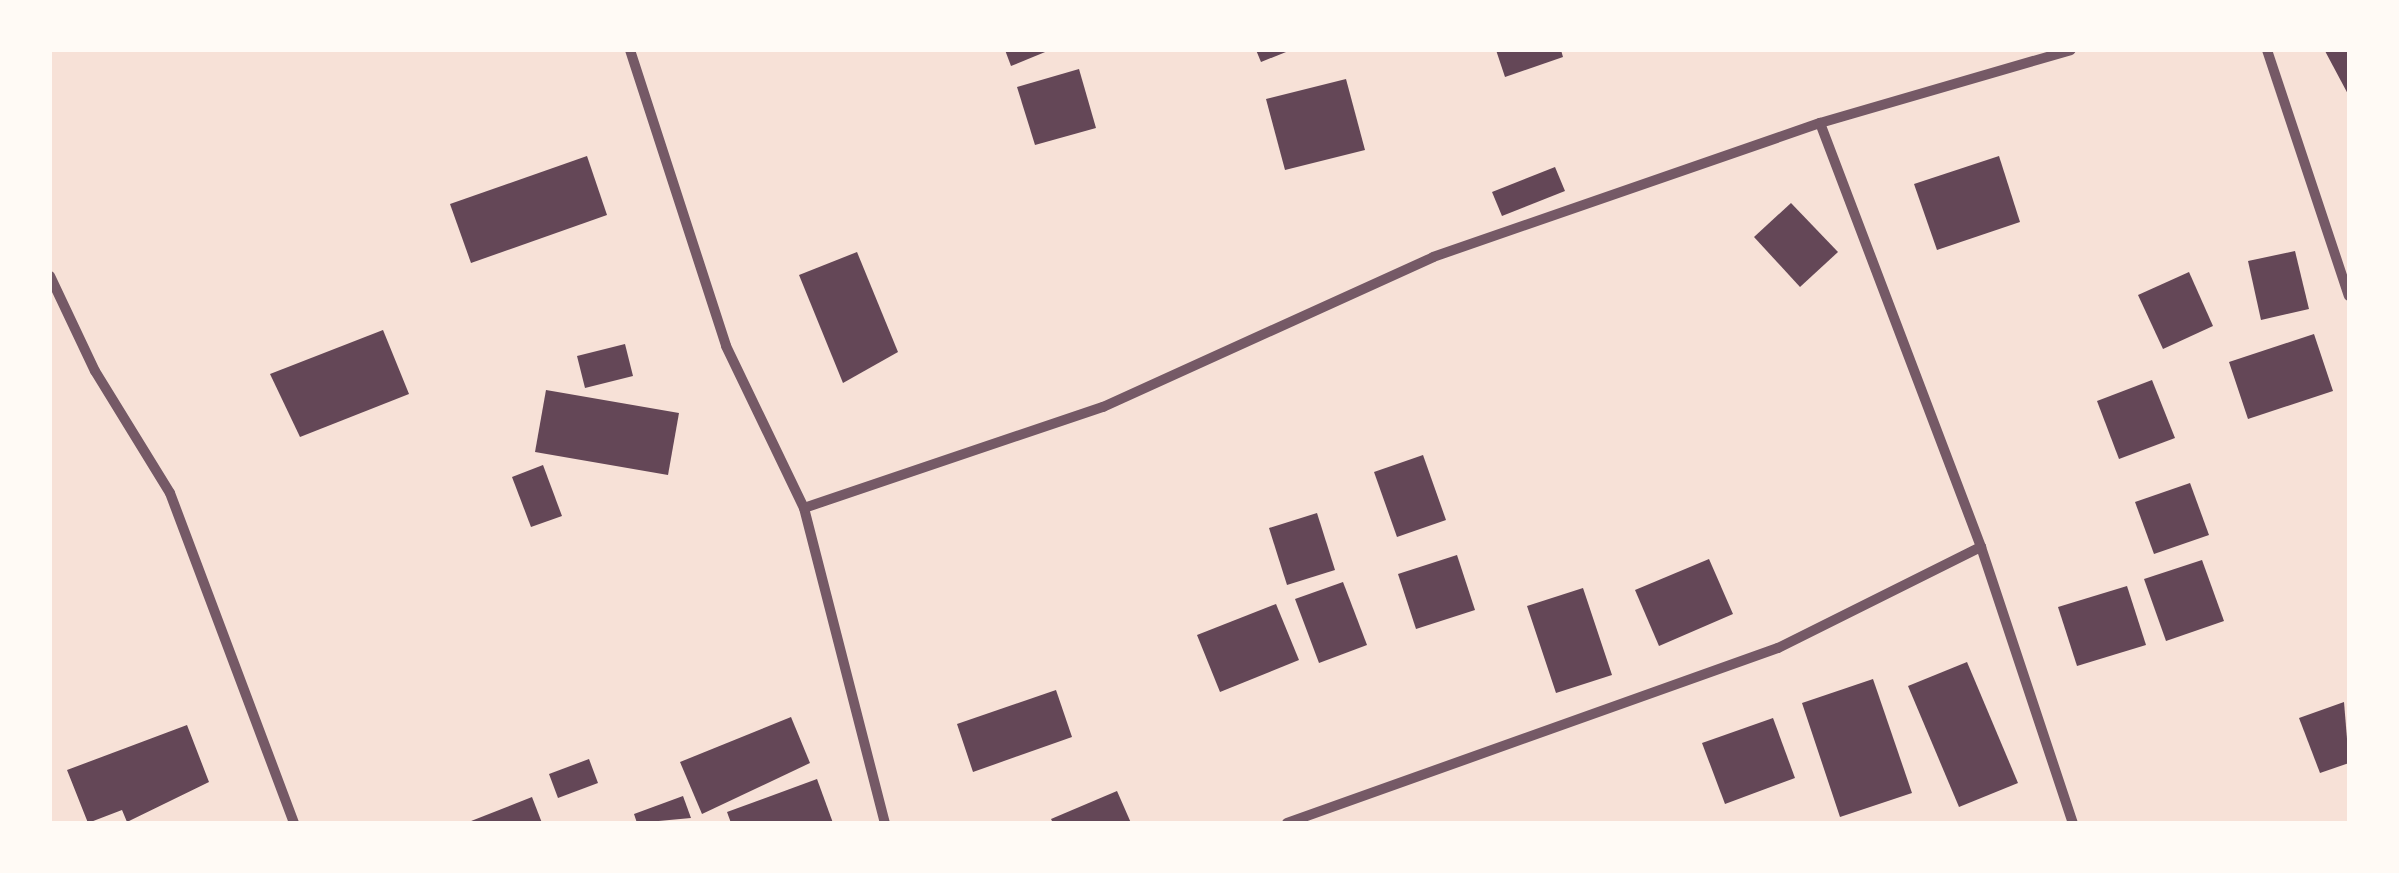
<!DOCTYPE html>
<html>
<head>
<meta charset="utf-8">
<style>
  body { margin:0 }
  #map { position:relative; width:2399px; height:873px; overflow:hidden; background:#f7e1d7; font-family:"Libre Baskerville",serif }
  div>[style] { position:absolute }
  .building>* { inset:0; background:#644757 }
  .minor>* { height:10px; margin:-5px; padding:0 5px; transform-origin:5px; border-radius:5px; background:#755966 }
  span { translate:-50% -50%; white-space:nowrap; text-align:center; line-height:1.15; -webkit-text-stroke:10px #fffaf5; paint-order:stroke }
  .frame { position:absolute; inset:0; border:52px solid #fffaf5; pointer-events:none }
</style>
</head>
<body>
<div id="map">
  <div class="building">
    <div style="clip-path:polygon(1005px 50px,1050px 50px,1011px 66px)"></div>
    <div style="clip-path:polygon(1256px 50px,1291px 50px,1261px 62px)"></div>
    <div style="clip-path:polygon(1496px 50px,1561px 50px,1563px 57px,1505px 77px)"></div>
    <div style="clip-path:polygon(2327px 50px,2349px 50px,2349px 96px,2325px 51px)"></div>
    <div style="clip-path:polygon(1079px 69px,1096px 128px,1035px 145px,1017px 87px)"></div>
    <div style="clip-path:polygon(1346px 79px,1365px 150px,1285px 170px,1266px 99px)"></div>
    <div style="clip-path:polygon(587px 156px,607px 215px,471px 263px,450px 204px)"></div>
    <div style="clip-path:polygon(1999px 156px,2020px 222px,1937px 250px,1914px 184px)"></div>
    <div style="clip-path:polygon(1555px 167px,1565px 191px,1502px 216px,1492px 192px)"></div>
    <div style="clip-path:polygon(1791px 203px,1838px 252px,1800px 287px,1754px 237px)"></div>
    <div style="clip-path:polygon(2295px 251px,2309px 309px,2261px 320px,2248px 261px)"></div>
    <div style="clip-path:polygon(857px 252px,898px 352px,843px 383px,799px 275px)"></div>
    <div style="clip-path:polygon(2189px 272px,2213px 326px,2163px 349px,2138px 295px)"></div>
    <div style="clip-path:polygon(383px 330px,409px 394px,300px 437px,270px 374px)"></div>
    <div style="clip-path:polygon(2314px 334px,2333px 391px,2248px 419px,2229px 362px)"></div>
    <div style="clip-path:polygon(625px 344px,633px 376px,585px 388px,577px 356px)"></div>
    <div style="clip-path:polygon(2152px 380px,2175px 438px,2119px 459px,2097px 401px)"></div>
    <div style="clip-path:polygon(546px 390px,679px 413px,668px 475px,535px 452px)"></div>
    <div style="clip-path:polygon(1423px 455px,1446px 520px,1397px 537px,1374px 472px)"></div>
    <div style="clip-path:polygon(543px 465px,562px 516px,531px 527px,512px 477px)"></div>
    <div style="clip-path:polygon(2190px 483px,2209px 535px,2154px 554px,2135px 502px)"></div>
    <div style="clip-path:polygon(1317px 513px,1335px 570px,1287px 585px,1269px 528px)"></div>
    <div style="clip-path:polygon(1457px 555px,1475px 610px,1416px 629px,1398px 574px)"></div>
    <div style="clip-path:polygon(1709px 559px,1733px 614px,1659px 646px,1635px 590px)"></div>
    <div style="clip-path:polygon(2202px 560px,2224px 621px,2166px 641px,2144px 579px)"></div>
    <div style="clip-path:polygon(1343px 582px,1367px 645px,1319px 663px,1295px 599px)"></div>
    <div style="clip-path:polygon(2127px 586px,2146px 645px,2077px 666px,2058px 607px)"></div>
    <div style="clip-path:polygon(1583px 588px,1612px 675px,1556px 693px,1527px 606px)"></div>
    <div style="clip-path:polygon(1276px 604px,1299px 660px,1220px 692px,1197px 635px)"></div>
    <div style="clip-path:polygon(1967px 662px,2018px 783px,1959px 807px,1908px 686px)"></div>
    <div style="clip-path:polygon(1873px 679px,1912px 793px,1840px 817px,1802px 703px)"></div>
    <div style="clip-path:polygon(1056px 690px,1072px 737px,973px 772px,957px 724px)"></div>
    <div style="clip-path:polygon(2344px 702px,2349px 763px,2320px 773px,2299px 718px)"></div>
    <div style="clip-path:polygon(791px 717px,810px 763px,702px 814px,680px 762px)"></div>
    <div style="clip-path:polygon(1773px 718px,1795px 778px,1725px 804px,1702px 743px)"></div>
    <div style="clip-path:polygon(187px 725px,209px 782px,127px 822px,122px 810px,88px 823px,67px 770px)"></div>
    <div style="clip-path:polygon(589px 759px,598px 783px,558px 798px,549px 774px)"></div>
    <div style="clip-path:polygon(817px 779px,833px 823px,731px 823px,727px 812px)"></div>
    <div style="clip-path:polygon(1117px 791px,1131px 823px,1053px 823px,1051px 819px)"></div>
    <div style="clip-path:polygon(683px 796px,691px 818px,637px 823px,634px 814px)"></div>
    <div style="clip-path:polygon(532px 797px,542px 823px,466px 823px)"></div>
  </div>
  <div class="minor">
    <div style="left:630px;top:50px;width:311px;rotate:72deg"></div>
    <div style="left:726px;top:346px;width:180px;rotate:64.3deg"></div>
    <div style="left:804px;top:508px;width:325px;rotate:75.6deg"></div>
    <div style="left:2267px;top:50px;width:259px;rotate:71.6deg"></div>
    <div style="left:1820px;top:123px;width:454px;rotate:69.2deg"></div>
    <div style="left:1981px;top:547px;width:291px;rotate:71.6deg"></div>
    <div style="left:50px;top:276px;width:105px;rotate:64.7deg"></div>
    <div style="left:95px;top:371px;width:143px;rotate:58.4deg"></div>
    <div style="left:170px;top:493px;width:353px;rotate:69.4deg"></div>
    <div style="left:804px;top:508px;width:316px;rotate:-18.7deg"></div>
    <div style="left:1103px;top:407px;width:362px;rotate:-24.4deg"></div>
    <div style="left:1433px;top:257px;width:410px;rotate:-19.1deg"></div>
    <div style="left:1820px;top:123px;width:261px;rotate:-16.2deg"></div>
    <div style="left:1287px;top:823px;width:521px;rotate:-19.62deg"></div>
    <div style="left:1778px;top:648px;width:227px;rotate:-26.5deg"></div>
  </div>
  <div class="frame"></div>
</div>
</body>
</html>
